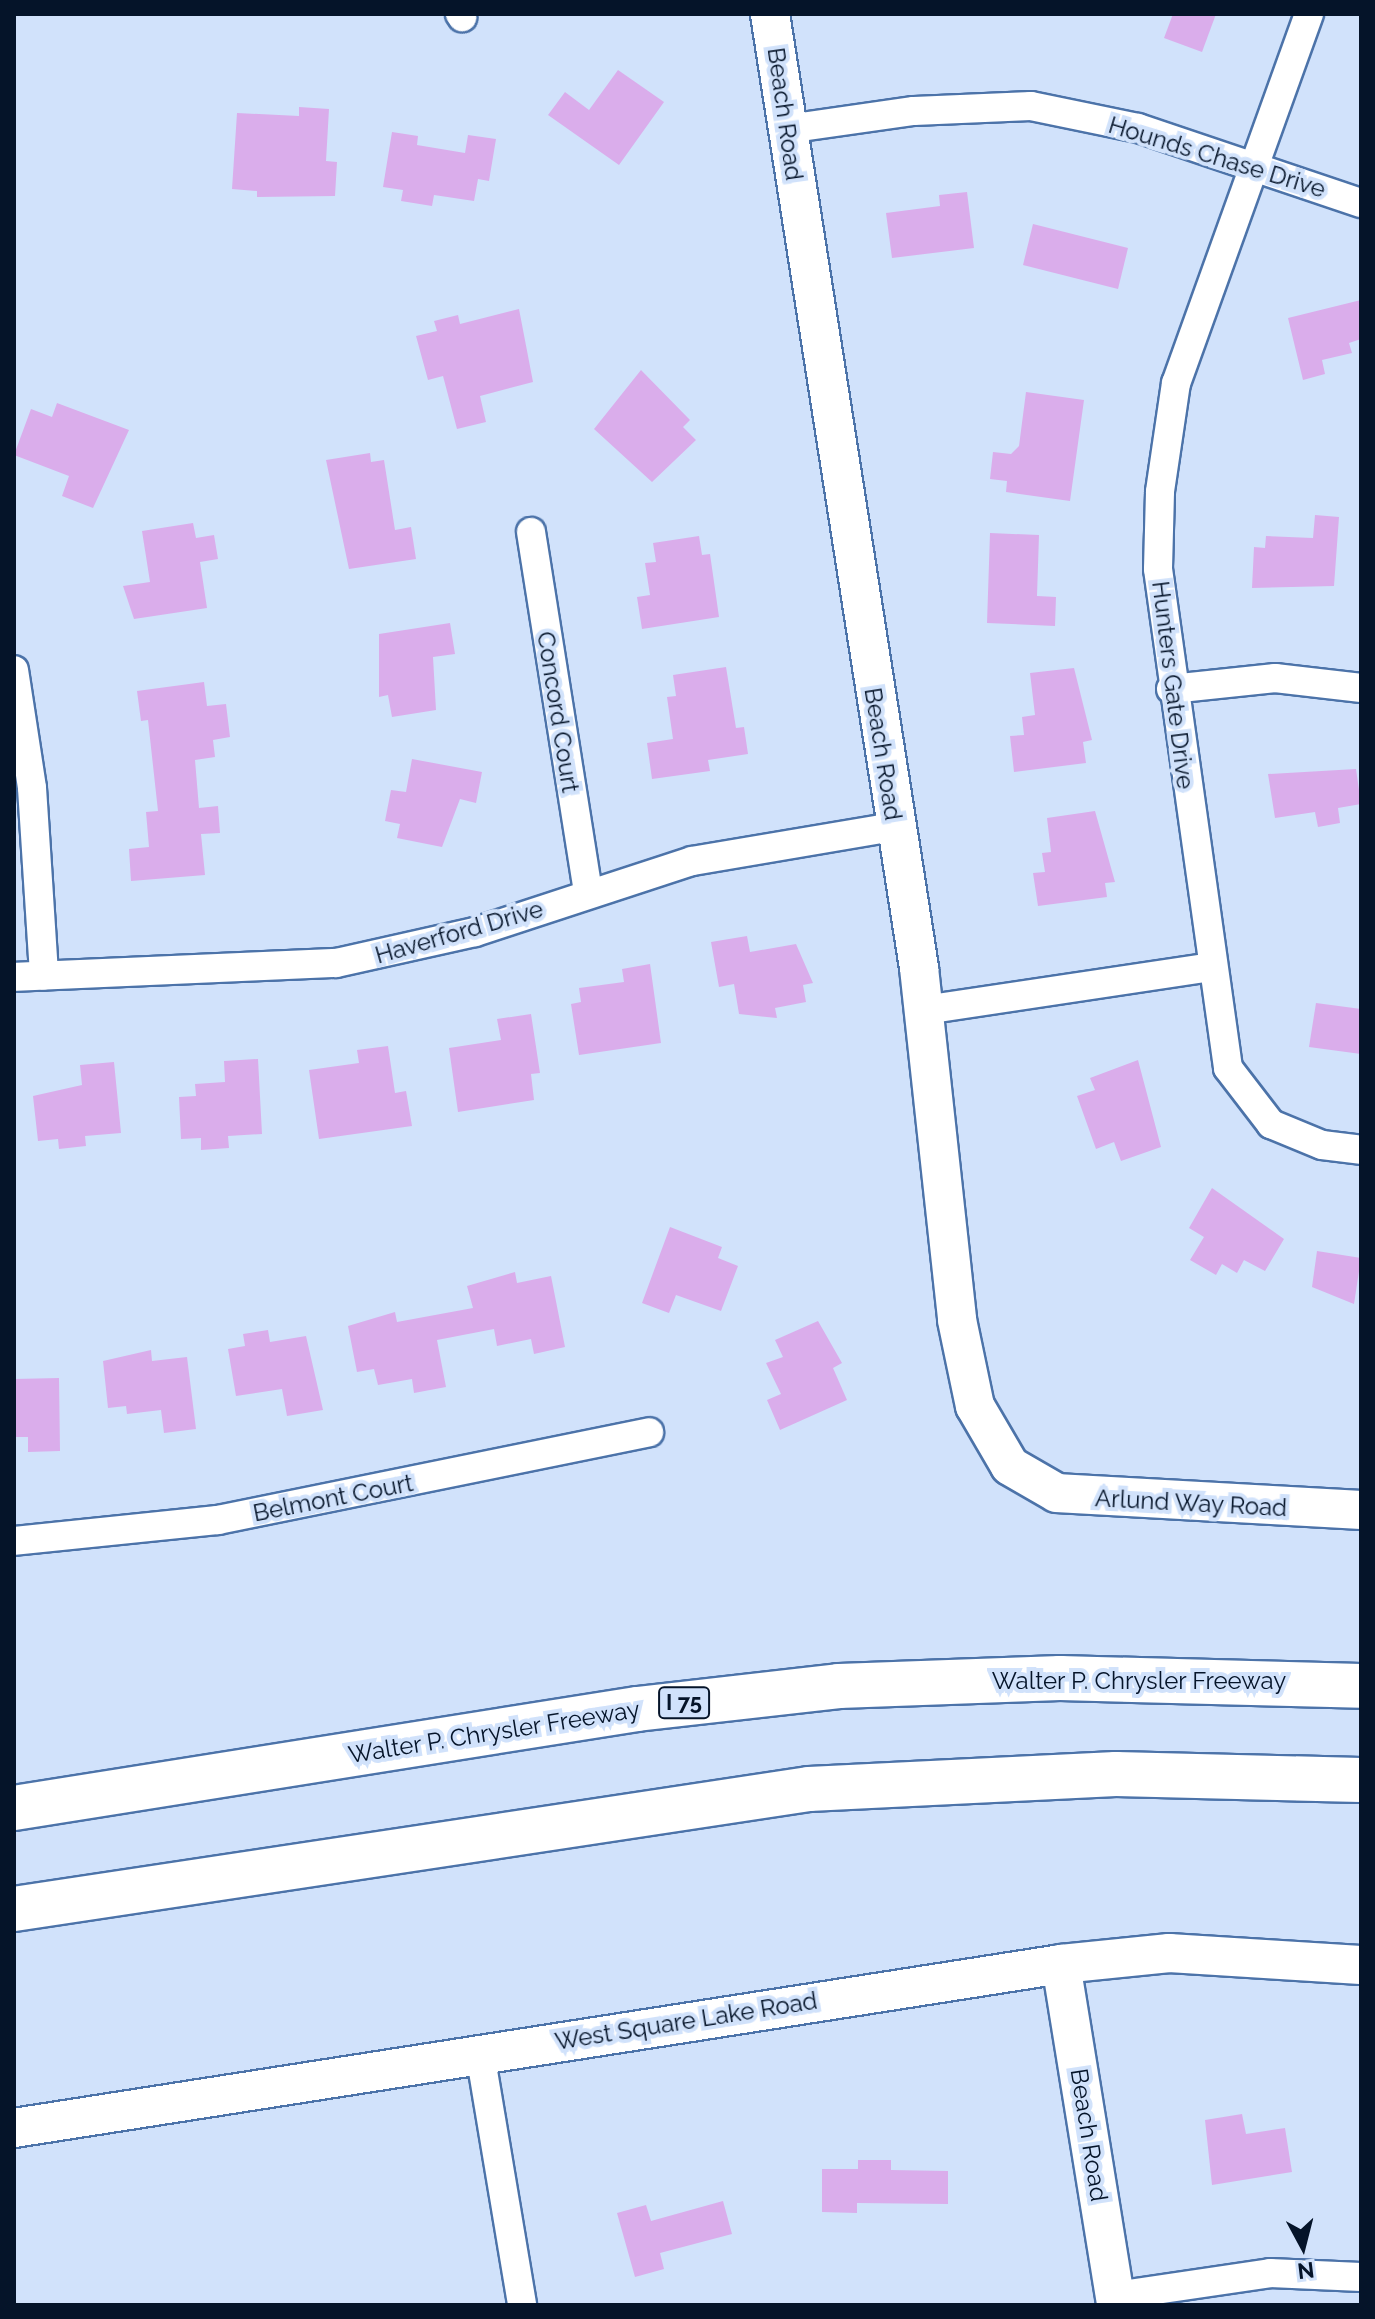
<!DOCTYPE html>
<html>
<head>
<meta charset="utf-8">
<style>
  body { margin:0 }
  #map { position:relative; width:1375px; height:2319px; overflow:hidden; background:#d1e2fb; font-family:Raleway,sans-serif }
  div>[style] { position:absolute }
  .building>* { inset:0; background:#daadeb }
  .roads { filter:drop-shadow(2px 0 #4c73a9) drop-shadow(-2px 0 #4c73a9) drop-shadow(0 2px #4c73a9) drop-shadow(0 -2px #4c73a9) }
  .street>* { height:28px; margin:-14px; padding:0 14px; transform-origin:14px; border-radius:14px; background:#fff }
  .secondary>* { height:38px; margin:-19px; padding:0 19px; transform-origin:19px; border-radius:19px; background:#fff }
  .highway>* { height:44px; margin:-22px; padding:0 22px; transform-origin:22px; border-radius:22px; background:#fff }
  span { translate:-50% -50%; white-space:nowrap; text-align:center; line-height:1.15; -webkit-text-stroke:8px #d1e2fb; paint-order:stroke }
  .shield-label span { padding:2px 6px; background:#d1e2fb; border:2px solid; border-radius:6px; -webkit-text-stroke-width:0 }
  .shield-label { font-size:22px; color:#051429; font-weight:700 }
  .street-label { font-size:24px; color:#051429 }
  .frame { position:absolute; inset:0; border:16px solid #051429; pointer-events:none }
  .north { position:absolute; left:1263px; top:2207px; width:80px; height:80px; -webkit-text-stroke:6px #d1e2fb; paint-order:stroke; rotate:173deg; font-size:22px; font-weight:700; line-height:32px; text-align:center; color:#051429 }
  .north::after { content:''; display:block; margin:auto; width:28px; height:36px; background:#051429; clip-path:polygon(50% 0,100% 100%,50% 72%,0 100%) }
</style>
</head>
<body>
<div id="map">
  <div class="building">
    <div style="clip-path:polygon(1173px 14px,1216px 14px,1202px 52px,1164px 38px)"></div>
    <div style="clip-path:polygon(618px 70px,664px 102px,619px 165px,548px 115px,565px 92px,589px 110px)"></div>
    <div style="clip-path:polygon(299px 107px,329px 109px,326px 161px,337px 162px,335px 196px,257px 197px,257px 191px,232px 189px,237px 113px,299px 116px)"></div>
    <div style="clip-path:polygon(392px 132px,418px 136px,417px 145px,465px 153px,468px 135px,496px 139px,489px 181px,478px 179px,474px 201px,434px 195px,432px 206px,401px 201px,403px 190px,383px 187px)"></div>
    <div style="clip-path:polygon(967px 192px,974px 248px,892px 258px,886px 213px,940px 206px,939px 195px)"></div>
    <div style="clip-path:polygon(1033px 224px,1128px 248px,1118px 289px,1023px 265px)"></div>
    <div style="clip-path:polygon(1361px 300px,1361px 339px,1349px 343px,1352px 353px,1322px 360px,1325px 374px,1303px 380px,1288px 318px)"></div>
    <div style="clip-path:polygon(519px 309px,533px 382px,480px 396px,486px 422px,457px 429px,443px 376px,428px 380px,416px 336px,437px 331px,434px 321px,458px 315px,460px 324px)"></div>
    <div style="clip-path:polygon(641px 370px,690px 420px,683px 427px,696px 440px,652px 482px,594px 429px)"></div>
    <div style="clip-path:polygon(1026px 392px,1084px 400px,1070px 501px,1006px 492px,1007px 481px,990px 479px,993px 452px,1011px 454px,1019px 446px)"></div>
    <div style="clip-path:polygon(57px 403px,129px 430px,93px 508px,62px 496px,69px 476px,14px 455px,31px 409px,52px 417px)"></div>
    <div style="clip-path:polygon(370px 453px,371px 462px,384px 460px,395px 530px,411px 527px,416px 559px,349px 569px,326px 460px)"></div>
    <div style="clip-path:polygon(1315px 515px,1339px 517px,1334px 586px,1252px 588px,1254px 547px,1265px 548px,1266px 536px,1313px 538px)"></div>
    <div style="clip-path:polygon(193px 523px,196px 538px,214px 535px,218px 559px,200px 562px,207px 608px,134px 619px,123px 586px,150px 582px,142px 531px)"></div>
    <div style="clip-path:polygon(990px 533px,1039px 535px,1037px 596px,1056px 597px,1055px 626px,987px 623px)"></div>
    <div style="clip-path:polygon(699px 536px,702px 555px,710px 554px,719px 617px,642px 629px,637px 597px,650px 595px,645px 563px,656px 562px,653px 543px)"></div>
    <div style="clip-path:polygon(450px 623px,455px 654px,433px 657px,436px 710px,392px 717px,388px 695px,379px 697px,379px 634px)"></div>
    <div style="clip-path:polygon(726px 667px,736px 728px,744px 727px,748px 754px,708px 760px,710px 771px,652px 779px,647px 743px,673px 739px,667px 697px,676px 696px,673px 675px)"></div>
    <div style="clip-path:polygon(1074px 668px,1092px 740px,1083px 742px,1086px 763px,1014px 772px,1010px 736px,1024px 735px,1022px 717px,1035px 715px,1030px 673px)"></div>
    <div style="clip-path:polygon(204px 682px,207px 706px,226px 704px,230px 737px,213px 740px,215px 757px,195px 760px,199px 808px,218px 806px,220px 833px,201px 834px,205px 875px,131px 881px,129px 849px,149px 847px,146px 812px,158px 811px,148px 720px,141px 721px,137px 691px)"></div>
    <div style="clip-path:polygon(412px 759px,482px 772px,476px 803px,460px 799px,442px 847px,397px 838px,400px 824px,385px 821px,391px 790px,406px 792px)"></div>
    <div style="clip-path:polygon(1356px 769px,1361px 804px,1338px 808px,1340px 823px,1318px 827px,1315px 812px,1275px 818px,1268px 774px)"></div>
    <div style="clip-path:polygon(1095px 811px,1115px 882px,1105px 883px,1107px 897px,1038px 906px,1033px 873px,1045px 872px,1042px 853px,1051px 852px,1047px 818px)"></div>
    <div style="clip-path:polygon(747px 936px,750px 952px,796px 944px,813px 983px,803px 985px,806px 1002px,775px 1008px,777px 1018px,739px 1014px,734px 984px,719px 987px,711px 942px)"></div>
    <div style="clip-path:polygon(650px 964px,661px 1043px,579px 1055px,571px 1004px,581px 1002px,579px 988px,624px 982px,622px 969px)"></div>
    <div style="clip-path:polygon(1316px 1003px,1361px 1009px,1361px 1054px,1309px 1047px)"></div>
    <div style="clip-path:polygon(531px 1014px,540px 1073px,531px 1074px,534px 1100px,458px 1112px,449px 1048px,501px 1040px,497px 1019px)"></div>
    <div style="clip-path:polygon(388px 1046px,395px 1093px,406px 1091px,412px 1126px,319px 1139px,309px 1070px,359px 1063px,357px 1050px)"></div>
    <div style="clip-path:polygon(258px 1059px,262px 1134px,228px 1136px,229px 1148px,201px 1150px,201px 1138px,181px 1139px,179px 1097px,196px 1096px,195px 1084px,225px 1082px,224px 1061px)"></div>
    <div style="clip-path:polygon(1138px 1060px,1161px 1147px,1121px 1161px,1114px 1142px,1096px 1149px,1077px 1096px,1095px 1090px,1090px 1078px)"></div>
    <div style="clip-path:polygon(114px 1062px,121px 1133px,85px 1136px,86px 1146px,59px 1149px,58px 1139px,38px 1141px,33px 1096px,82px 1085px,80px 1065px)"></div>
    <div style="clip-path:polygon(1212px 1188px,1284px 1239px,1265px 1271px,1244px 1260px,1237px 1273px,1222px 1264px,1216px 1275px,1190px 1260px,1204px 1237px,1189px 1228px)"></div>
    <div style="clip-path:polygon(670px 1227px,722px 1247px,718px 1258px,738px 1266px,721px 1311px,676px 1295px,669px 1313px,642px 1303px)"></div>
    <div style="clip-path:polygon(1317px 1251px,1361px 1258px,1354px 1304px,1312px 1287px)"></div>
    <div style="clip-path:polygon(515px 1272px,517px 1283px,551px 1276px,565px 1347px,534px 1354px,531px 1339px,497px 1346px,494px 1329px,437px 1340px,446px 1387px,414px 1393px,412px 1379px,378px 1385px,374px 1369px,357px 1372px,348px 1326px,395px 1312px,397px 1322px,473px 1308px,467px 1286px)"></div>
    <div style="clip-path:polygon(818px 1321px,842px 1363px,833px 1368px,847px 1400px,780px 1430px,767px 1400px,781px 1394px,766px 1363px,783px 1357px,775px 1340px)"></div>
    <div style="clip-path:polygon(268px 1330px,270px 1342px,306px 1336px,323px 1410px,287px 1416px,282px 1389px,236px 1396px,228px 1349px,245px 1346px,243px 1334px)"></div>
    <div style="clip-path:polygon(151px 1350px,152px 1361px,187px 1357px,196px 1429px,164px 1433px,161px 1410px,127px 1414px,126px 1406px,108px 1408px,103px 1361px)"></div>
    <div style="clip-path:polygon(59px 1378px,60px 1451px,28px 1452px,28px 1437px,14px 1437px,14px 1379px)"></div>
    <div style="clip-path:polygon(1242px 2114px,1246px 2134px,1285px 2128px,1292px 2172px,1212px 2185px,1205px 2120px)"></div>
    <div style="clip-path:polygon(858px 2160px,891px 2160px,891px 2170px,948px 2171px,948px 2204px,857px 2203px,857px 2213px,822px 2212px,822px 2169px,858px 2169px)"></div>
    <div style="clip-path:polygon(723px 2201px,732px 2234px,660px 2253px,664px 2269px,635px 2277px,617px 2213px,646px 2205px,651px 2221px)"></div>
  </div>
  <div class="roads">
    <div class="street">
      <div style="left:460px;top:14px;width:4px;rotate:56deg"></div>
      <div style="left:1309px;top:14px;width:392px;rotate:109.8deg"></div>
      <div style="left:1176px;top:383px;width:110px;rotate:98.4deg"></div>
      <div style="left:1160px;top:492px;width:77px;rotate:91.5deg"></div>
      <div style="left:1158px;top:569px;width:504px;rotate:82.01deg"></div>
      <div style="left:1228px;top:1068px;width:71px;rotate:52.5deg"></div>
      <div style="left:1271px;top:1124px;width:55px;rotate:22.4deg"></div>
      <div style="left:1322px;top:1145px;width:39px;rotate:7deg"></div>
      <div style="left:787px;top:129px;width:128px;rotate:-8.1deg"></div>
      <div style="left:914px;top:111px;width:117px;rotate:-2.4deg"></div>
      <div style="left:1031px;top:106px;width:109px;rotate:11.6deg"></div>
      <div style="left:1138px;top:128px;width:235px;rotate:18.6deg"></div>
      <div style="left:531px;top:532px;width:364px;rotate:81deg"></div>
      <div style="left:14px;top:670px;width:119px;rotate:81.3deg"></div>
      <div style="left:32px;top:788px;width:188px;rotate:86.3deg"></div>
      <div style="left:1171px;top:689px;width:105px;rotate:-6deg"></div>
      <div style="left:1275px;top:678px;width:87px;rotate:6.6deg"></div>
      <div style="left:14px;top:977px;width:322px;rotate:-2.5deg"></div>
      <div style="left:336px;top:963px;width:142px;rotate:-12.6deg"></div>
      <div style="left:475px;top:932px;width:228px;rotate:-18.1deg"></div>
      <div style="left:692px;top:861px;width:205px;rotate:-9.6deg"></div>
      <div style="left:924px;top:1010px;width:292px;rotate:-8.5deg"></div>
      <div style="left:14px;top:1541px;width:205px;rotate:-5.9deg"></div>
      <div style="left:218px;top:1520px;width:440px;rotate:-11.5deg"></div>
      <div style="left:480px;top:2053px;width:255px;rotate:80.5deg"></div>
      <div style="left:1115px;top:2296px;width:157px;rotate:-8.4deg"></div>
      <div style="left:1270px;top:2273px;width:91px;rotate:2.5deg"></div>
    </div>
    <div class="secondary">
      <div style="left:770px;top:14px;width:966px;rotate:81.12deg"></div>
      <div style="left:919px;top:968px;width:354px;rotate:83.8deg"></div>
      <div style="left:957px;top:1320px;width:88px;rotate:78.2deg"></div>
      <div style="left:975px;top:1406px;width:69px;rotate:59.7deg"></div>
      <div style="left:1010px;top:1466px;width:54px;rotate:29.9deg"></div>
      <div style="left:1057px;top:1493px;width:304px;rotate:3.2deg"></div>
      <div style="left:1061px;top:1964px;width:345px;rotate:80.8deg"></div>
      <div style="left:14px;top:2128px;width:1060px;rotate:-8.9deg"></div>
      <div style="left:1061px;top:1964px;width:109px;rotate:-5.8deg"></div>
      <div style="left:1169px;top:1953px;width:192px;rotate:3.6deg"></div>
    </div>
    <div class="highway">
      <div style="left:14px;top:1808px;width:631px;rotate:-9.03deg"></div>
      <div style="left:637px;top:1709px;width:203px;rotate:-6.5deg"></div>
      <div style="left:839px;top:1686px;width:221px;rotate:-2.1deg"></div>
      <div style="left:1060px;top:1678px;width:301px;rotate:1.5deg"></div>
      <div style="left:14px;top:1909px;width:804px;rotate:-8.58deg"></div>
      <div style="left:809px;top:1789px;width:307px;rotate:-2.8deg"></div>
      <div style="left:1116px;top:1774px;width:245px;rotate:1.4deg"></div>
    </div>
  </div>
  <div class="shield-label">
    <span style="left:684px;top:1703px">I 75</span>
  </div>
  <div class="street-label">
    <span style="left:785px;top:114px;rotate:82deg">Beach Road</span>
    <span style="left:1217px;top:157px;rotate:17deg">Hounds Chase Drive</span>
    <span style="left:1173px;top:685px;rotate:83deg">Hunters Gate Drive</span>
    <span style="left:558px;top:712px;rotate:81deg">Concord Court</span>
    <span style="left:883px;top:754px;rotate:81deg">Beach Road</span>
    <span style="left:459px;top:932px;rotate:-16deg">Haverford Drive</span>
    <span style="left:333px;top:1498px;rotate:-11deg">Belmont Court</span>
    <span style="left:1191px;top:1503px;rotate:3deg">Arlund Way Road</span>
    <span style="left:1139px;top:1681px">Walter P. Chrysler Freeway</span>
    <span style="left:494px;top:1732px;rotate:-9deg">Walter P. Chrysler Freeway</span>
    <span style="left:686px;top:2021px;rotate:-9deg">West Square Lake Road</span>
    <span style="left:1089px;top:2135px;rotate:81deg">Beach Road</span>
  </div>
  <div class="frame"></div>
  <div class="north">N</div>
</div>
</body>
</html>
